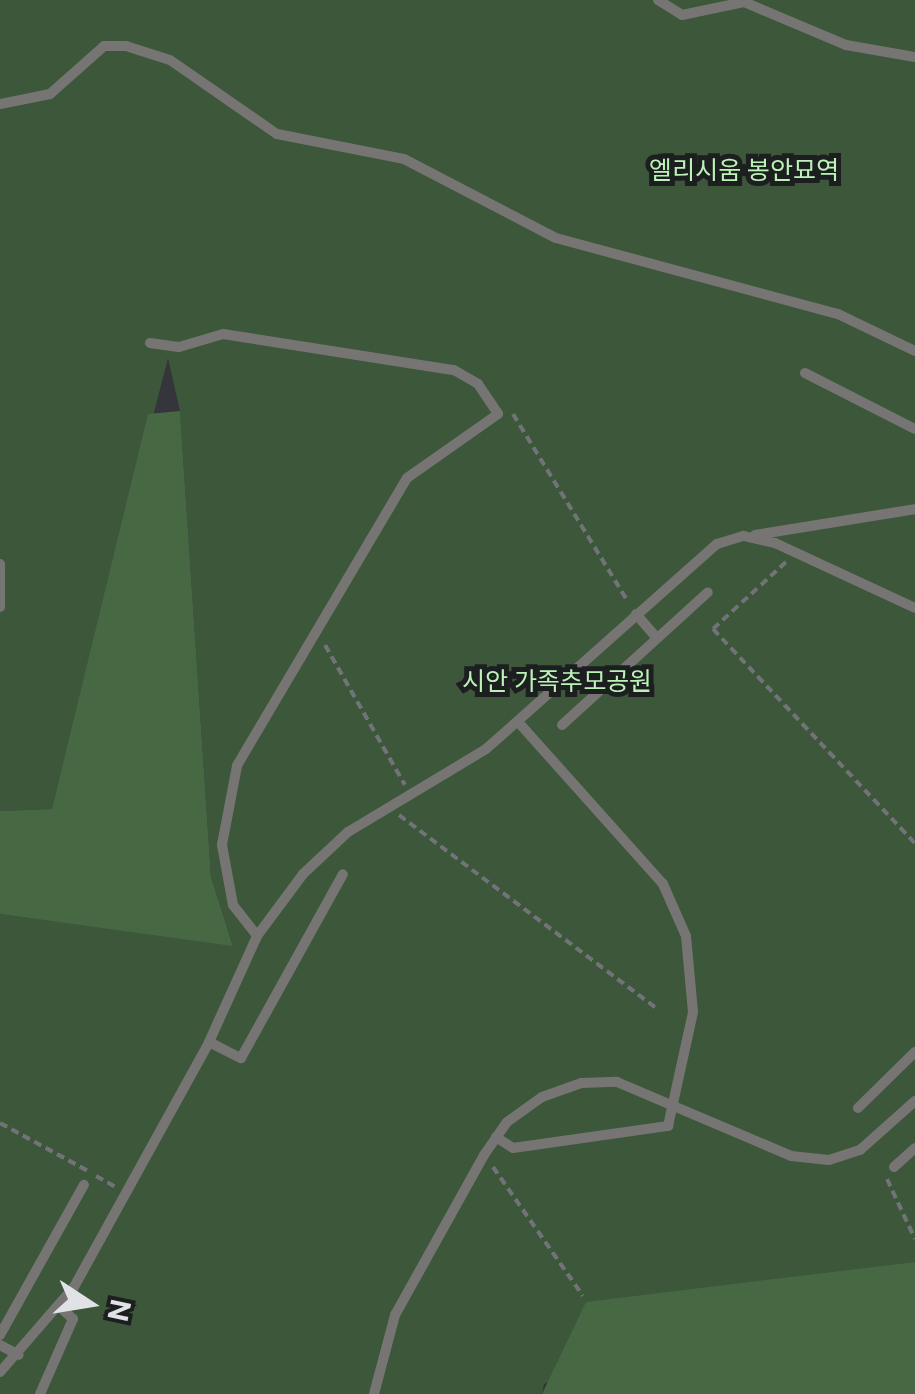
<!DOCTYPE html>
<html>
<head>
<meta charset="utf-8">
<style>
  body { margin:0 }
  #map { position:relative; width:915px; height:1394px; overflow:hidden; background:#34363b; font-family:"Public Sans","Noto Sans KR",sans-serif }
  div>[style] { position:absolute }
  .green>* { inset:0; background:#3d573b }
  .forest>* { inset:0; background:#466944 }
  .path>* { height:4px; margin-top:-2px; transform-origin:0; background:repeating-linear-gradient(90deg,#727378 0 8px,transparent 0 13px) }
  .service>* { height:10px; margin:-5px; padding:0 5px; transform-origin:5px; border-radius:5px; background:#777573 }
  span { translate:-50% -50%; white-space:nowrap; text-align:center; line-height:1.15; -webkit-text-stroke:10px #1c1e20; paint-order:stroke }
  .park-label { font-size:25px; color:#baf3b5 }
  .north { position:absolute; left:40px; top:1254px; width:100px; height:100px; -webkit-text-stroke:8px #1c1e20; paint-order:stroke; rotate:102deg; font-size:28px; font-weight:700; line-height:40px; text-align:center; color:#e1e2e6 }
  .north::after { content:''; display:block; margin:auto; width:35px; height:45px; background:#e1e2e6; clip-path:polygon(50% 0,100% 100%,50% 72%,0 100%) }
</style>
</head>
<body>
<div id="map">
  <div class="green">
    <div style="clip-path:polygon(0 0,915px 0,915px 1262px,778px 1281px,544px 1384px,542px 1394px,0 1394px,0 914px,233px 945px,211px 877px,180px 411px,168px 358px,52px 809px,0 811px)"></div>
  </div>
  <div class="forest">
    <div style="clip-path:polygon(180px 411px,211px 877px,233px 946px,0 914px,0 811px,52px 809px,148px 414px)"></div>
    <div style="clip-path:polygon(915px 1262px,915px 1394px,542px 1394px,586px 1302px)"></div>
  </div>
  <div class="path">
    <div style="left:513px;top:414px;width:220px;rotate:58.5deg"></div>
    <div style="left:786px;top:562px;width:99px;rotate:137.5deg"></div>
    <div style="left:713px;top:629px;width:294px;rotate:46.7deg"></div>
    <div style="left:325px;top:645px;width:161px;rotate:60.3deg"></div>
    <div style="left:399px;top:815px;width:323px;rotate:36.9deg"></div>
    <div style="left:0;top:1123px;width:100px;rotate:28.6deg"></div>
    <div style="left:493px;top:1167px;width:157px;rotate:55.1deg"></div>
    <div style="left:96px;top:1176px;width:21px;rotate:29deg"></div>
    <div style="left:887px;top:1179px;width:66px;rotate:65deg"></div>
  </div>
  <div class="service">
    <div style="left:658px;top:0;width:28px;rotate:32deg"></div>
    <div style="left:682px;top:15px;width:63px;rotate:-11.8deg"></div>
    <div style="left:744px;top:2px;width:111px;rotate:22.9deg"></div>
    <div style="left:846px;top:45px;width:70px;rotate:9.9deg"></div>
    <div style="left:0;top:104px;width:51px;rotate:-11.3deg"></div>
    <div style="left:50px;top:94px;width:72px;rotate:-41.6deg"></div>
    <div style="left:104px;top:46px;width:22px"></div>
    <div style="left:126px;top:46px;width:46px;rotate:17.7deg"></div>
    <div style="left:170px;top:60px;width:130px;rotate:34.7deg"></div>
    <div style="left:277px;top:134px;width:129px;rotate:11.1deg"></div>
    <div style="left:404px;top:159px;width:171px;rotate:27.5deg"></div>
    <div style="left:556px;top:238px;width:292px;rotate:15.1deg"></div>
    <div style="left:838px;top:314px;width:85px;rotate:25.7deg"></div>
    <div style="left:150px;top:343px;width:29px;rotate:8deg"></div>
    <div style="left:179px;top:347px;width:46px;rotate:-16.5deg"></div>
    <div style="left:223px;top:334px;width:234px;rotate:8.9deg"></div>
    <div style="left:454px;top:370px;width:28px;rotate:30deg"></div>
    <div style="left:478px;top:384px;width:36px;rotate:56deg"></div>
    <div style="left:498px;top:414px;width:111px;rotate:144.9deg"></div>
    <div style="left:407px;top:478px;width:334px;rotate:120.6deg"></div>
    <div style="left:237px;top:766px;width:80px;rotate:100.8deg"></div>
    <div style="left:222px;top:845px;width:61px;rotate:79.6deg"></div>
    <div style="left:233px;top:905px;width:39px;rotate:52deg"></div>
    <div style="left:805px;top:373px;width:123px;rotate:27deg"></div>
    <div style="left:755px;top:535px;width:162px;rotate:-9.2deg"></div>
    <div style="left:0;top:564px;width:43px;rotate:90deg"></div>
    <div style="left:636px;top:614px;width:30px;rotate:49deg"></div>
    <div style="left:562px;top:725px;width:197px;rotate:-42.3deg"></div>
    <div style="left:209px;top:1042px;width:36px;rotate:27deg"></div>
    <div style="left:241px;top:1058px;width:210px;rotate:-61deg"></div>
    <div style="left:858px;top:1108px;width:80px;rotate:-44.5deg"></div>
    <div style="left:496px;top:1137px;width:20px;rotate:33deg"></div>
    <div style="left:513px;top:1148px;width:157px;rotate:-8.1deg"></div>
    <div style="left:668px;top:1126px;width:117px;rotate:-77.6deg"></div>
    <div style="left:693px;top:1012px;width:76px;rotate:-95.3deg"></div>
    <div style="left:686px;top:936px;width:57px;rotate:-113.9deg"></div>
    <div style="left:663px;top:884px;width:217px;rotate:-131.8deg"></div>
    <div style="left:894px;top:1167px;width:28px;rotate:-42deg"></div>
    <div style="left:0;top:1335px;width:172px;rotate:-60.8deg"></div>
    <div style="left:0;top:1345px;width:21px;rotate:28deg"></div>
    <div style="left:0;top:1372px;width:113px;rotate:-49deg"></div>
    <div style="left:74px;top:1287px;width:280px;rotate:-61.1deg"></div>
    <div style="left:209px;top:1042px;width:116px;rotate:-65.6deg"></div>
    <div style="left:257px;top:936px;width:77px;rotate:-53.4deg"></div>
    <div style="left:303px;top:874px;width:62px;rotate:-43deg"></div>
    <div style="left:348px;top:832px;width:161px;rotate:-31deg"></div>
    <div style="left:486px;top:749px;width:309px;rotate:-41.6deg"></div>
    <div style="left:717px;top:544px;width:28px;rotate:-17deg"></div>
    <div style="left:744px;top:536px;width:32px;rotate:13deg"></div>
    <div style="left:775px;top:543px;width:154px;rotate:24.9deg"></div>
    <div style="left:40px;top:1394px;width:82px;rotate:-66.3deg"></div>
    <div style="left:73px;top:1319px;width:18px;rotate:-137deg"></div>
    <div style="left:374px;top:1394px;width:82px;rotate:-75.1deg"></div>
    <div style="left:395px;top:1315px;width:183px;rotate:-60.9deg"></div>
    <div style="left:484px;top:1155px;width:40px;rotate:-55.1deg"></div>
    <div style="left:507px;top:1122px;width:43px;rotate:-35.5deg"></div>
    <div style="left:542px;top:1097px;width:41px;rotate:-19.7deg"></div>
    <div style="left:581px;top:1083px;width:36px;rotate:-2deg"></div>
    <div style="left:617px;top:1082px;width:189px;rotate:23deg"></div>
    <div style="left:791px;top:1156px;width:38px;rotate:6deg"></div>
    <div style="left:829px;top:1160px;width:33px;rotate:-18deg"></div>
    <div style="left:860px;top:1150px;width:74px;rotate:-41.7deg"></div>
  </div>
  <div class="park-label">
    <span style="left:744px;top:170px">엘리시움 봉안묘역</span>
    <span style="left:557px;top:681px">시안 가족추모공원</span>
  </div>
  <div class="north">N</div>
</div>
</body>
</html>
